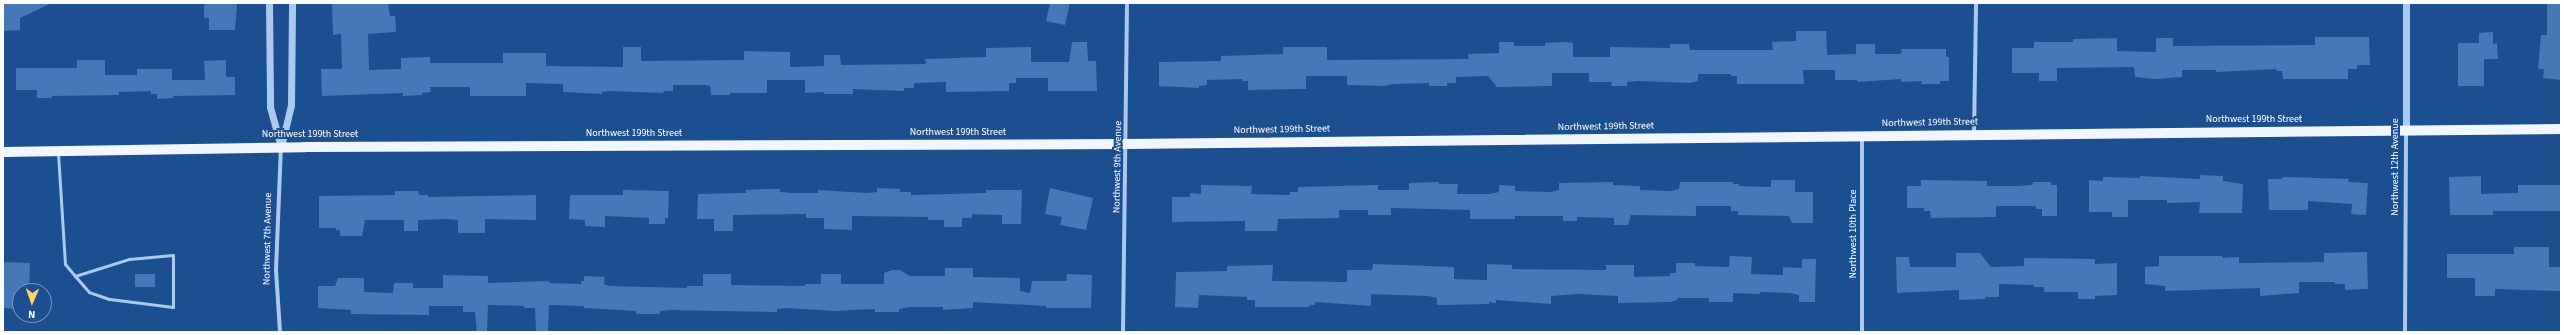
<!DOCTYPE html>
<html>
<head>
<meta charset="utf-8">
<style>
  body { margin:0 }
  #map { position:relative; width:2564px; height:335px; overflow:hidden; background:#1b4f8f; font-family:"Source Sans 3",sans-serif }
  div>[style] { position:absolute }
  .building>* { inset:0; background:#4478b7 }
  .service>* { height:3px; margin:-1.5px; padding:0 1.5px; transform-origin:1.5px; border-radius:1.5px; background:#a9c9ee }
  .minor>* { height:4px; margin:-2px; padding:0 2px; transform-origin:2px; border-radius:2px; background:#a9c9ee }
  .tertiary>* { height:7px; margin:-3.5px; padding:0 3.5px; transform-origin:3.5px; border-radius:3.5px; background:#a9c9ee }
  .primary>* { height:10px; margin:-5px; padding:0 5px; transform-origin:5px; border-radius:5px; background:#f0f6ff }
  span { translate:-50% -50%; white-space:nowrap; text-align:center; line-height:1.15; -webkit-text-stroke:4px #1b4f8f; paint-order:stroke }
  .street-label { font-size:10px; color:#fff }
  .frame { position:absolute; inset:0; border:4px solid #fff; pointer-events:none }
  .north { position:absolute; left:12px; top:283px; width:40px; height:40px; box-sizing:border-box; background:#1b4f8f; border:1px solid #7695bc; border-radius:50%; rotate:182deg; font-size:11px; font-weight:700; line-height:16px; text-align:center; color:#fff }
  .north::after { content:''; display:block; margin:auto; width:14px; height:18px; background:#ffd166; clip-path:polygon(50% 0,100% 100%,50% 72%,0 100%) }
</style>
</head>
<body>
<div id="map">
  <div class="building">
    <div style="clip-path:polygon(3px 3px,52px 3px,20px 18px,20px 30px,3px 31px)"></div>
    <div style="clip-path:polygon(209px 3px,237px 4px,235px 30px,209px 30px,209px 18px,204px 18px,204px 5px)"></div>
    <div style="clip-path:polygon(332px 3px,388px 3px,390px 16px,395px 16px,396px 32px,368px 34px,369px 70px,401px 69px,401px 58px,430px 57px,430px 63px,503px 63px,503px 53px,546px 53px,546px 66px,623px 67px,623px 47px,641px 47px,641px 61px,744px 60px,744px 51px,790px 52px,790px 67px,824px 66px,824px 55px,840px 55px,841px 65px,926px 64px,925px 59px,986px 57px,986px 48px,1031px 47px,1031px 62px,1069px 62px,1072px 42px,1087px 42px,1088px 61px,1096px 61px,1097px 91px,1048px 91px,1048px 78px,1016px 78px,1016px 83px,1009px 83px,1009px 91px,946px 92px,946px 82px,914px 83px,914px 88px,904px 88px,904px 91px,853px 89px,853px 94px,824px 94px,824px 92px,805px 93px,805px 80px,767px 80px,767px 93px,730px 93px,730px 95px,711px 95px,710px 86px,705px 85px,673px 85px,673px 91px,663px 91px,664px 93px,611px 91px,602px 92px,602px 94px,563px 92px,563px 84px,526px 83px,526px 96px,470px 96px,470px 87px,430px 87px,431px 92px,422px 93px,422px 95px,403px 96px,403px 93px,322px 96px,321px 69px,342px 69px,341px 34px,333px 35px)"></div>
    <div style="clip-path:polygon(1050px 3px,1070px 3px,1065px 25px,1046px 21px)"></div>
    <div style="clip-path:polygon(2547px 3px,2561px 3px,2561px 80px,2543px 78px,2544px 69px,2538px 69px,2541px 35px,2547px 35px)"></div>
    <div style="clip-path:polygon(1796px 31px,1826px 31px,1827px 55px,1856px 54px,1856px 44px,1875px 44px,1875px 54px,1901px 54px,1902px 49px,1946px 49px,1946px 57px,1949px 57px,1949px 81px,1940px 81px,1940px 84px,1921px 84px,1922px 81px,1901px 82px,1901px 79px,1857px 82px,1857px 80px,1835px 80px,1835px 70px,1803px 70px,1804px 84px,1737px 84px,1737px 76px,1731px 76px,1731px 74px,1698px 74px,1698px 81px,1690px 83px,1638px 81px,1627px 82px,1627px 86px,1611px 86px,1612px 82px,1589px 82px,1589px 73px,1552px 73px,1552px 86px,1497px 87px,1488px 76px,1456px 77px,1456px 83px,1447px 83px,1447px 86px,1429px 86px,1429px 83px,1394px 84px,1384px 86px,1347px 85px,1347px 76px,1306px 76px,1306px 89px,1248px 90px,1248px 81px,1242px 81px,1242px 79px,1207px 80px,1207px 85px,1199px 86px,1199px 88px,1159px 86px,1159px 62px,1221px 61px,1221px 56px,1283px 54px,1283px 47px,1327px 47px,1327px 60px,1469px 59px,1468px 54px,1499px 53px,1499px 42px,1514px 42px,1514px 46px,1545px 46px,1545px 43px,1565px 42px,1573px 43px,1573px 57px,1610px 57px,1610px 47px,1670px 48px,1670px 44px,1689px 44px,1690px 50px,1773px 50px,1772px 42px,1796px 41px)"></div>
    <div style="clip-path:polygon(2493px 32px,2493px 44px,2497px 43px,2498px 59px,2484px 59px,2484px 86px,2458px 86px,2458px 43px,2479px 43px,2479px 33px)"></div>
    <div style="clip-path:polygon(2315px 37px,2369px 37px,2370px 65px,2357px 65px,2357px 69px,2348px 69px,2348px 79px,2283px 79px,2282px 71px,2276px 71px,2277px 69px,2216px 72px,2216px 70px,2182px 70px,2182px 77px,2156px 79px,2135px 77px,2134px 67px,2057px 68px,2057px 81px,2039px 81px,2039px 73px,2012px 73px,2012px 48px,2034px 48px,2034px 42px,2073px 42px,2073px 39px,2117px 38px,2117px 51px,2156px 52px,2156px 38px,2173px 38px,2173px 46px,2315px 45px)"></div>
    <div style="clip-path:polygon(77px 60px,105px 60px,105px 75px,137px 75px,137px 69px,172px 69px,172px 80px,205px 80px,204px 61px,226px 60px,226px 77px,235px 77px,235px 95px,173px 96px,173px 98px,157px 99px,157px 94px,151px 94px,151px 91px,119px 92px,119px 95px,52px 96px,52px 98px,37px 98px,37px 90px,16px 90px,16px 68px,77px 68px)"></div>
    <div style="clip-path:polygon(2200px 175px,2223px 176px,2223px 181px,2243px 184px,2242px 213px,2199px 213px,2200px 202px,2167px 203px,2167px 200px,2128px 200px,2128px 217px,2112px 217px,2112px 212px,2089px 212px,2089px 180px,2103px 181px,2103px 177px,2140px 178px,2140px 176px,2200px 179px)"></div>
    <div style="clip-path:polygon(2481px 176px,2481px 194px,2518px 193px,2518px 185px,2561px 185px,2561px 211px,2493px 211px,2493px 215px,2450px 215px,2449px 177px)"></div>
    <div style="clip-path:polygon(2283px 177px,2349px 179px,2348px 182px,2368px 183px,2366px 215px,2351px 214px,2352px 204px,2308px 201px,2308px 210px,2269px 210px,2268px 179px,2282px 179px)"></div>
    <div style="clip-path:polygon(1771px 180px,1795px 180px,1795px 192px,1813px 192px,1813px 223px,1792px 223px,1789px 216px,1738px 215px,1738px 211px,1731px 211px,1731px 206px,1696px 206px,1696px 216px,1631px 215px,1628px 225px,1614px 225px,1614px 218px,1577px 217px,1577px 221px,1563px 221px,1563px 216px,1515px 216px,1515px 219px,1470px 219px,1470px 210px,1391px 208px,1391px 215px,1368px 215px,1368px 210px,1339px 210px,1339px 218px,1278px 219px,1277px 231px,1245px 231px,1245px 221px,1172px 222px,1172px 197px,1190px 197px,1190px 193px,1201px 194px,1201px 185px,1252px 186px,1251px 194px,1290px 195px,1290px 192px,1298px 192px,1298px 187px,1378px 185px,1378px 190px,1409px 190px,1409px 183px,1439px 182px,1439px 184px,1458px 184px,1457px 194px,1490px 194px,1499px 192px,1499px 185px,1515px 186px,1515px 191px,1550px 192px,1559px 190px,1559px 183px,1613px 182px,1613px 185px,1640px 186px,1640px 190px,1671px 191px,1679px 189px,1680px 182px,1733px 182px,1733px 184px,1739px 184px,1739px 186px,1771px 187px)"></div>
    <div style="clip-path:polygon(1921px 180px,1987px 181px,1987px 186px,2018px 186px,2032px 185px,2033px 182px,2051px 182px,2051px 185px,2057px 185px,2057px 216px,2042px 216px,2042px 209px,2036px 209px,2036px 206px,1996px 206px,1996px 217px,1931px 218px,1930px 211px,1924px 211px,1924px 208px,1907px 208px,1907px 186px,1921px 186px)"></div>
    <div style="clip-path:polygon(877px 188px,900px 189px,900px 192px,911px 192px,911px 195px,986px 193px,986px 190px,1022px 190px,1021px 224px,1002px 224px,1002px 215px,972px 214px,972px 218px,962px 218px,962px 227px,944px 227px,944px 220px,928px 220px,928px 217px,852px 216px,852px 230px,824px 229px,824px 218px,806px 218px,806px 214px,733px 215px,733px 231px,714px 231px,714px 219px,697px 219px,698px 194px,746px 193px,746px 190px,765px 189px,780px 189px,780px 192px,791px 193px,818px 193px,818px 190px,867px 193px,877px 192px)"></div>
    <div style="clip-path:polygon(1050px 188px,1093px 198px,1086px 230px,1060px 225px,1062px 217px,1045px 214px)"></div>
    <div style="clip-path:polygon(623px 190px,669px 191px,668px 218px,665px 218px,665px 224px,649px 224px,649px 218px,605px 216px,605px 227px,585px 226px,585px 220px,569px 219px,570px 195px,623px 195px)"></div>
    <div style="clip-path:polygon(395px 191px,418px 191px,419px 195px,428px 195px,428px 197px,536px 195px,536px 220px,485px 219px,485px 233px,458px 233px,458px 220px,446px 219px,418px 220px,418px 231px,404px 231px,404px 220px,365px 220px,362px 236px,340px 236px,340px 230px,336px 230px,336px 228px,319px 228px,319px 196px,395px 195px)"></div>
    <div style="clip-path:polygon(2514px 247px,2549px 247px,2549px 267px,2560px 267px,2560px 291px,2495px 289px,2495px 296px,2475px 296px,2475px 278px,2447px 278px,2447px 254px,2514px 254px)"></div>
    <div style="clip-path:polygon(2367px 252px,2368px 289px,2345px 290px,2345px 284px,2335px 284px,2335px 282px,2299px 282px,2299px 293px,2260px 296px,2260px 288px,2165px 291px,2165px 286px,2145px 284px,2145px 267px,2159px 266px,2159px 256px,2222px 256px,2223px 258px,2239px 257px,2239px 263px,2324px 262px,2324px 253px)"></div>
    <div style="clip-path:polygon(1956px 253px,1980px 253px,1991px 267px,2024px 266px,2024px 258px,2095px 259px,2095px 264px,2117px 263px,2117px 295px,2095px 296px,2095px 299px,2078px 299px,2078px 292px,2044px 292px,2044px 287px,2034px 287px,2034px 285px,1999px 284px,1999px 297px,1985px 297px,1985px 299px,1959px 300px,1959px 290px,1897px 293px,1896px 257px,1909px 257px,1910px 267px,1956px 267px)"></div>
    <div style="clip-path:polygon(1730px 256px,1752px 257px,1751px 274px,1783px 275px,1783px 267px,1802px 268px,1802px 259px,1816px 259px,1815px 302px,1799px 302px,1799px 295px,1790px 293px,1760px 292px,1760px 294px,1733px 293px,1733px 302px,1709px 302px,1709px 298px,1677px 298px,1677px 300px,1671px 302px,1618px 303px,1618px 296px,1578px 294px,1551px 296px,1551px 304px,1496px 300px,1496px 303px,1489px 302px,1489px 304px,1445px 305px,1437px 305px,1437px 298px,1428px 296px,1371px 294px,1371px 306px,1315px 302px,1315px 305px,1309px 305px,1309px 307px,1255px 307px,1255px 300px,1247px 300px,1247px 297px,1199px 295px,1198px 308px,1175px 307px,1176px 272px,1227px 271px,1227px 266px,1273px 265px,1272px 281px,1347px 282px,1347px 270px,1372px 270px,1373px 264px,1454px 267px,1454px 279px,1487px 280px,1487px 264px,1512px 265px,1512px 269px,1606px 270px,1606px 265px,1634px 265px,1634px 277px,1670px 276px,1670px 273px,1676px 273px,1676px 263px,1695px 263px,1695px 266px,1729px 267px)"></div>
    <div style="clip-path:polygon(3px 262px,30px 263px,29px 291px,20px 291px,20px 309px,3px 308px)"></div>
    <div style="clip-path:polygon(945px 268px,973px 268px,973px 277px,1020px 278px,1020px 291px,1030px 293px,1032px 281px,1066px 281px,1067px 274px,1092px 275px,1091px 308px,1046px 308px,1046px 306px,973px 302px,973px 308px,943px 310px,943px 307px,909px 307px,899px 309px,899px 312px,875px 312px,875px 309px,834px 311px,786px 308px,777px 309px,777px 312px,670px 310px,660px 311px,660px 314px,636px 314px,636px 311px,584px 308px,584px 306px,549px 305px,548px 332px,536px 332px,535px 308px,524px 308px,524px 306px,488px 305px,487px 332px,477px 332px,475px 312px,463px 312px,463px 306px,429px 306px,429px 315px,351px 314px,351px 310px,318px 308px,318px 286px,335px 286px,338px 278px,364px 278px,364px 292px,393px 293px,394px 283px,413px 283px,413px 288px,443px 288px,443px 275px,488px 276px,488px 283px,549px 281px,549px 283px,581px 284px,581px 281px,584px 281px,584px 276px,605px 277px,604px 284px,609px 286px,687px 288px,687px 286px,703px 286px,703px 274px,731px 274px,731px 285px,805px 286px,805px 284px,821px 284px,821px 274px,841px 274px,841px 284px,884px 284px,884px 273px,892px 270px,900px 270px,910px 276px,945px 276px)"></div>
    <div style="clip-path:polygon(135px 274px,155px 274px,155px 287px,135px 287px)"></div>
  </div>
  <div class="service">
    <div style="left:58px;top:153px;width:111px;rotate:86.4deg"></div>
    <div style="left:65px;top:264px;width:16px;rotate:50deg"></div>
    <div style="left:173px;top:255px;width:52px;rotate:90deg"></div>
    <div style="left:173px;top:307px;width:64px;rotate:-172.9deg"></div>
    <div style="left:109px;top:299px;width:21px;rotate:-161deg"></div>
    <div style="left:89px;top:292px;width:21px;rotate:-131deg"></div>
    <div style="left:75px;top:276px;width:57px;rotate:-17.5deg"></div>
    <div style="left:129px;top:259px;width:44px;rotate:-5.2deg"></div>
  </div>
  <div class="minor">
    <div style="left:1974px;top:135px;width:132px;rotate:-89.1deg"></div>
    <div style="left:280px;top:332px;width:62px;rotate:-93.7deg"></div>
    <div style="left:276px;top:270px;width:123px;rotate:-87.7deg"></div>
    <div style="left:1123px;top:332px;width:329px;rotate:-89.3deg"></div>
    <div style="left:1862px;top:332px;width:195px;rotate:-90deg"></div>
    <div style="left:2405px;top:332px;width:200px;rotate:-89.7deg"></div>
  </div>
  <div class="tertiary">
    <div style="left:269px;top:3px;width:104px;rotate:89.4deg"></div>
    <div style="left:270px;top:107px;width:41px;rotate:74.6deg"></div>
    <div style="left:2406px;top:131px;width:128px;rotate:-90deg"></div>
    <div style="left:281px;top:147px;width:43px;rotate:-76.6deg"></div>
    <div style="left:291px;top:105px;width:102px;rotate:-89.4deg"></div>
  </div>
  <div class="primary">
    <div style="left:3px;top:152px;width:302px;rotate:-0.9deg"></div>
    <div style="left:305px;top:147px;width:821px;rotate:-0.21deg"></div>
    <div style="left:1126px;top:144px;width:1435px;rotate:-0.6deg"></div>
  </div>
  <div class="street-label">
    <span style="left:2254px;top:120px">Northwest 199th Street</span>
    <span style="left:1930px;top:123px;rotate:-1deg">Northwest 199th Street</span>
    <span style="left:1606px;top:127px;rotate:-1deg">Northwest 199th Street</span>
    <span style="left:1282px;top:130px;rotate:-1deg">Northwest 199th Street</span>
    <span style="left:958px;top:133px">Northwest 199th Street</span>
    <span style="left:634px;top:134px">Northwest 199th Street</span>
    <span style="left:310px;top:135px">Northwest 199th Street</span>
    <span style="left:1118px;top:167px;rotate:-89deg">Northwest 9th Avenue</span>
    <span style="left:2396px;top:167px;rotate:-90deg">Northwest 12th Avenue</span>
    <span style="left:1854px;top:234px;rotate:-90deg">Northwest 10th Place</span>
    <span style="left:268px;top:239px;rotate:-89deg">Northwest 7th Avenue</span>
  </div>
  <div class="frame"></div>
  <div class="north">N</div>
</div>
</body>
</html>
